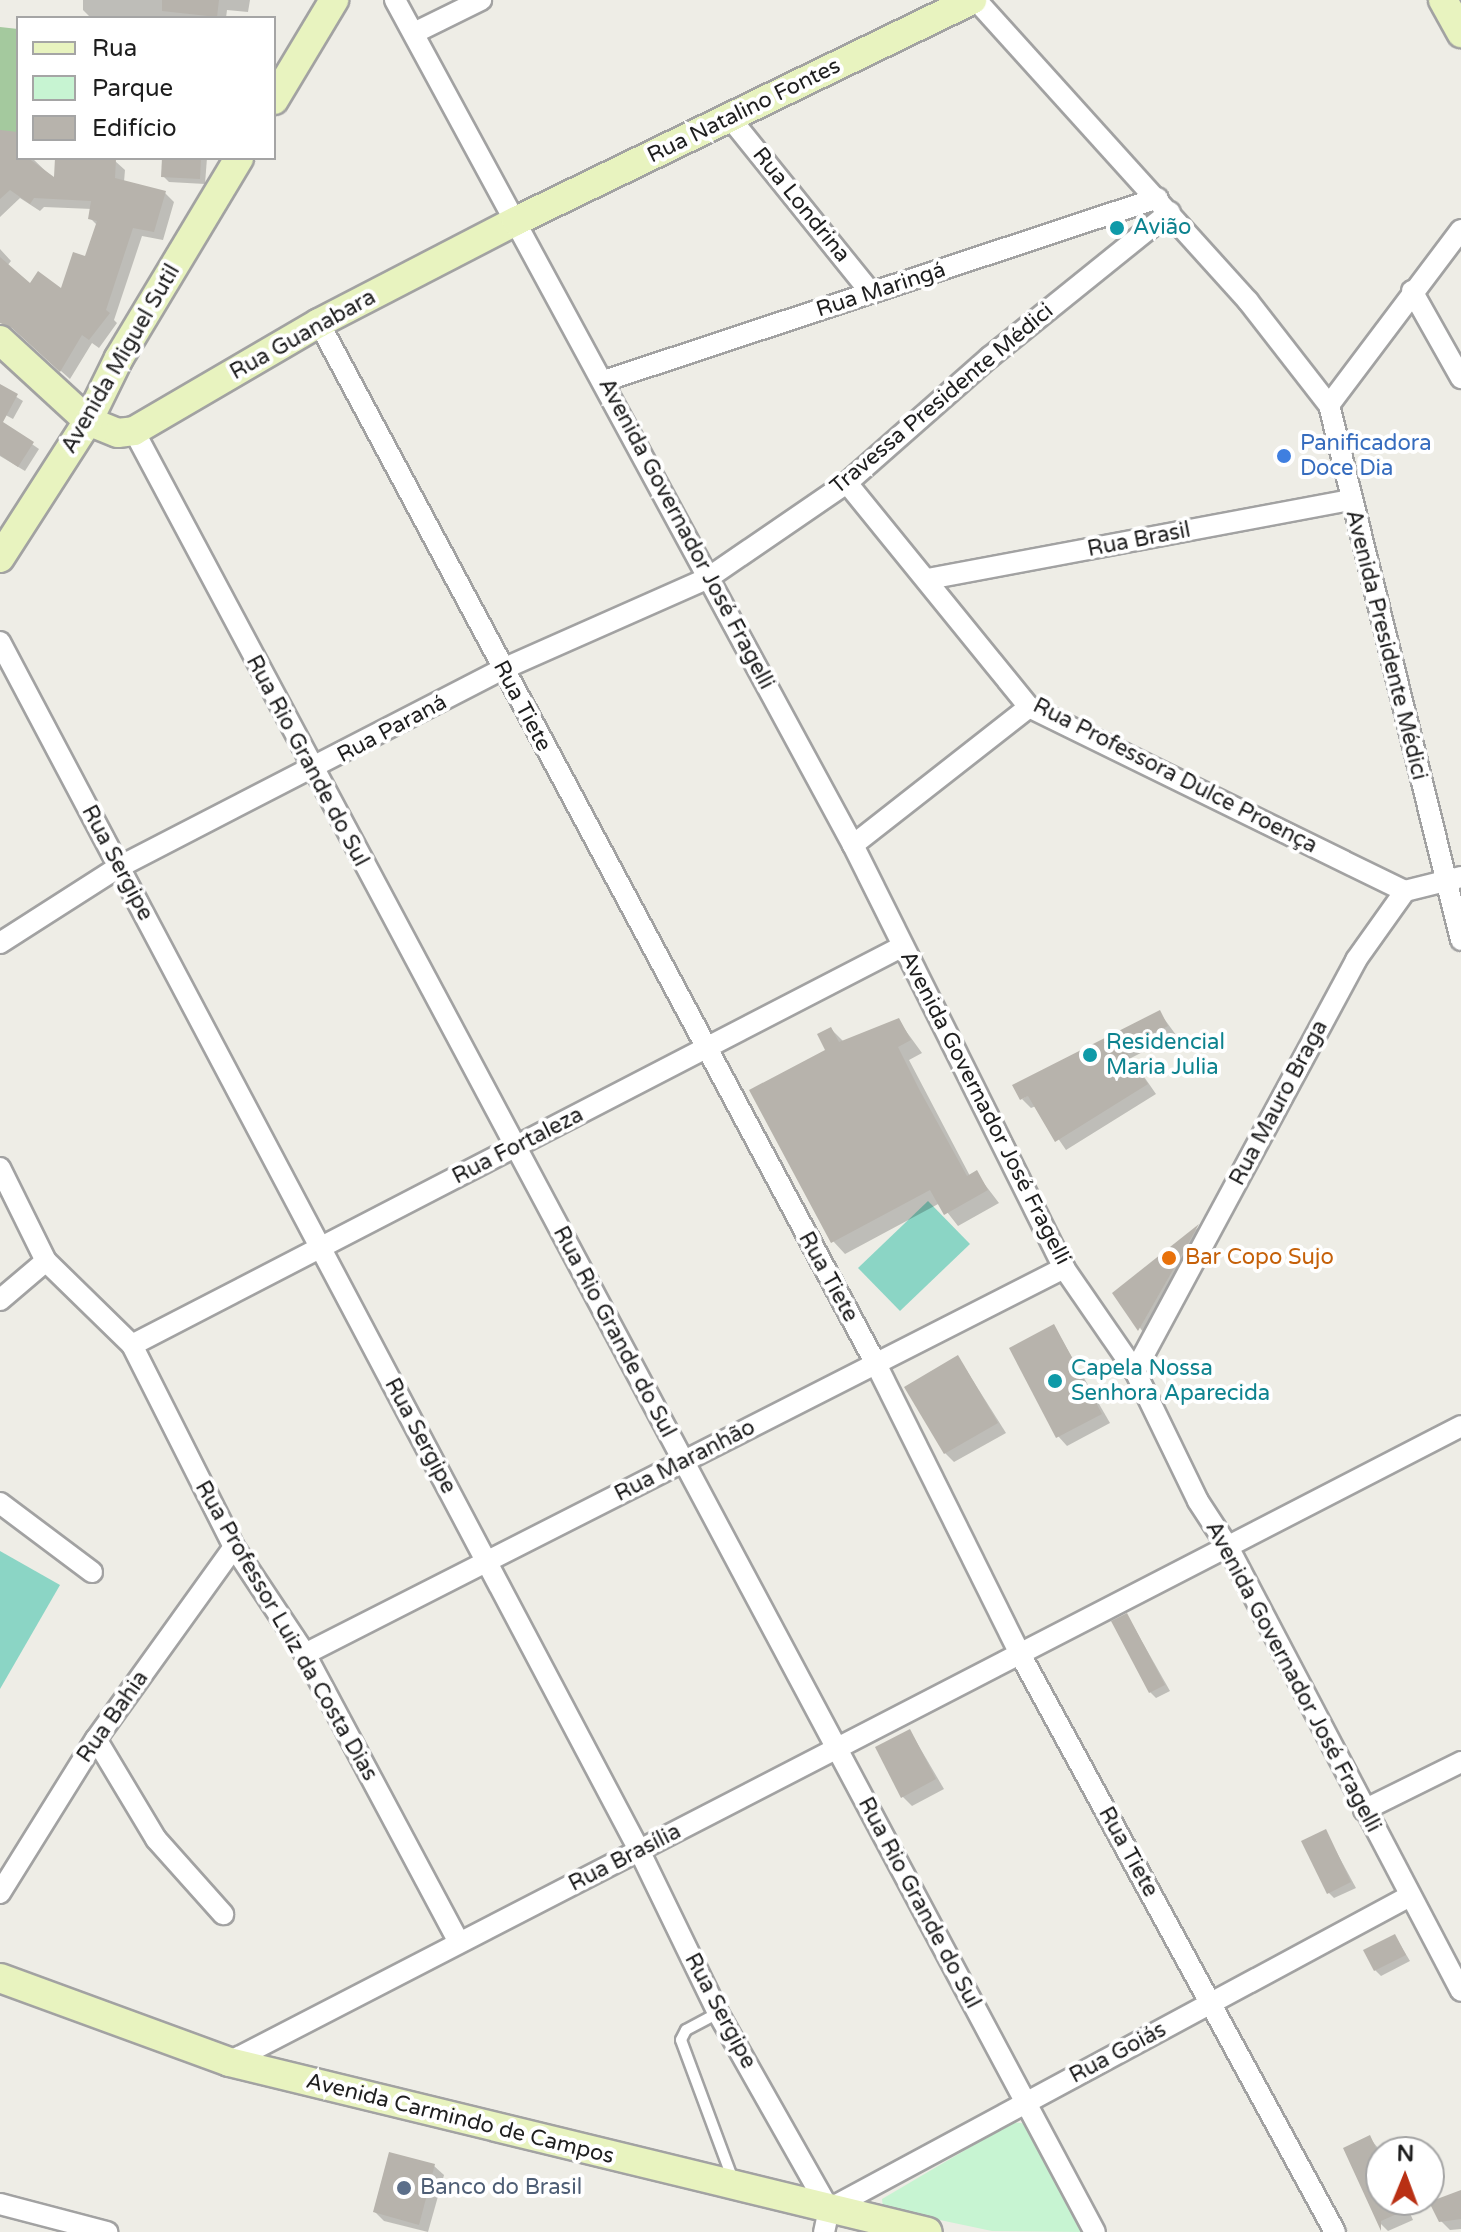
<!DOCTYPE html>
<html>
<head>
<meta charset="utf-8">
<style>
  body { margin:0 }
  #map { position:relative; width:1461px; height:2232px; overflow:hidden; background:#eeede6; font-family:"Varela Round",sans-serif }
  div>[style] { position:absolute }
  .forest>* { inset:0; background:#a4c99e }
  .park>* { inset:0; background:#c7f4d2 }
  .pitch>* { inset:0; background:#8bd5c5 }
  .shadow>* { inset:0; background:#0003 }
  .building>* { inset:0; background:#b7b3ac }
  .roads { filter:drop-shadow(2px 0 #a2a2a2) drop-shadow(-2px 0 #a2a2a2) drop-shadow(0 2px #a2a2a2) drop-shadow(0 -2px #a2a2a2) }
  .lane>* { height:10px; margin:-5px; padding:0 5px; transform-origin:5px; border-radius:5px; background:#fff }
  .street>* { height:20px; margin:-10px; padding:0 10px; transform-origin:10px; border-radius:10px; background:#fff }
  .secondary>* { height:28px; margin:-14px; padding:0 14px; transform-origin:14px; border-radius:14px; background:#e8f3bf }
  .dots>* { width:22px; height:22px; translate:-50% -50%; box-sizing:border-box; border:4px solid #fff; border-radius:50% }
  span { translate:-50% -50%; white-space:nowrap; text-align:center; line-height:1.15; -webkit-text-stroke:8px #fff; paint-order:stroke }
  .street-label { font-size:22px; color:#1e1e1e }
  .culture-label { font-size:22px; color:#0d838f }
  .left { translate:0 -50%; text-align:left }
  .shop-label { font-size:22px; color:#366cbe }
  .food-label { font-size:22px; color:#c56008 }
  .service-label { font-size:22px; color:#4e5e75 }
  .legend { position:absolute; left:16px; top:16px; width:260px; height:144px; box-sizing:border-box; background:#fff; border:2px solid #a5a5a5; margin:0; padding:10px 14px; list-style:none; font-size:24px; color:#1e1e1e }
  .legend li { display:flex; align-items:center; gap:16px; height:40px }
  .legend b { width:40px; border:2px solid #a5a5a5 }
  .north { position:absolute; left:1365px; top:2136px; width:80px; height:80px; box-sizing:border-box; background:#fff; border:2px solid #a5a5a5; border-radius:50%; rotate:1deg; font-size:22px; font-weight:700; line-height:32px; text-align:center; color:#1e1e1e }
  .north::after { content:''; display:block; margin:auto; width:28px; height:36px; background:#b93014; clip-path:polygon(50% 0,100% 100%,50% 72%,0 100%) }
</style>
</head>
<body>
<div id="map">
  <div class="forest">
    <div style="clip-path:polygon(0 27px,18px 29px,18px 144px,0 141px)"></div>
  </div>
  <div class="park">
    <div style="clip-path:polygon(1013px 2122px,1029px 2124px,1085px 2232px,992px 2231px,883px 2208px,882px 2199px)"></div>
  </div>
  <div class="pitch">
    <div style="clip-path:polygon(928px 1201px,970px 1244px,900px 1311px,858px 1268px)"></div>
    <div style="clip-path:polygon(0 1551px,60px 1585px,0 1689px)"></div>
  </div>
  <div class="shadow">
    <div style="clip-path:polygon(83px 0,250px 0,248px 12px,227px 10px,226px 18px,91px 18px,83px 10px)"></div>
    <div style="clip-path:polygon(0 132px,18px 137px,18px 158px,32px 158px,56px 181px,57px 158px,115px 161px,125px 170px,124px 182px,165px 193px,174px 202px,163px 240px,142px 236px,114px 320px,117px 323px,99px 348px,92px 343px,70px 379px,0 317px,0 249px,11px 261px,7px 266px,30px 286px,62px 291px,86px 259px,98px 226px,90px 218px,92px 209px,44px 207px,40px 211px,20px 198px,0 217px)"></div>
    <div style="clip-path:polygon(164px 158px,207px 158px,205px 184px,169px 182px,163px 176px)"></div>
    <div style="clip-path:polygon(0 387px,23px 401px,13px 419px,0 412px)"></div>
    <div style="clip-path:polygon(0 422px,39px 449px,25px 471px,0 456px)"></div>
    <div style="clip-path:polygon(1160px 1013px,1176px 1035px,1131px 1058px,1156px 1094px,1066px 1150px,1036px 1106px,1031px 1108px,1022px 1099px)"></div>
    <div style="clip-path:polygon(898px 1020px,922px 1053px,909px 1060px,970px 1176px,976px 1173px,999px 1203px,958px 1226px,940px 1203px,845px 1254px,833px 1241px,831px 1029px,844px 1042px)"></div>
    <div style="clip-path:polygon(1199px 1227px,1207px 1235px,1148px 1339px,1115px 1293px)"></div>
    <div style="clip-path:polygon(1054px 1326px,1110px 1423px,1067px 1446px,1058px 1436px)"></div>
    <div style="clip-path:polygon(958px 1357px,1006px 1433px,954px 1462px,945px 1453px)"></div>
    <div style="clip-path:polygon(1127px 1615px,1170px 1691px,1156px 1698px,1150px 1692px)"></div>
    <div style="clip-path:polygon(910px 1731px,944px 1789px,912px 1806px,902px 1796px)"></div>
    <div style="clip-path:polygon(1325px 1831px,1356px 1888px,1334px 1898px,1328px 1892px)"></div>
    <div style="clip-path:polygon(1395px 1936px,1410px 1961px,1381px 1976px,1375px 1970px)"></div>
    <div style="clip-path:polygon(1370px 2138px,1381px 2152px,1381px 2200px,1404px 2200px,1413px 2220px,1388px 2231px,1379px 2222px)"></div>
    <div style="clip-path:polygon(434px 2166px,444px 2175px,428px 2232px,384px 2221px,375px 2212px)"></div>
    <div style="clip-path:polygon(1461px 2192px,1461px 2229px,1450px 2230px,1440px 2220px)"></div>
  </div>
  <div class="building">
    <div style="clip-path:polygon(162px 0,219px 0,217px 17px,162px 11px)"></div>
    <div style="clip-path:polygon(0 130px,18px 132px,18px 158px,28px 158px,54px 177px,55px 158px,116px 159px,115px 178px,166px 191px,154px 232px,133px 228px,106px 310px,110px 313px,89px 340px,82px 335px,60px 372px,12px 328px,0 323px,0 257px,30px 283px,38px 271px,61px 288px,73px 252px,85px 256px,97px 221px,88px 219px,91px 201px,34px 198px,30px 204px,10px 190px,0 199px)"></div>
    <div style="clip-path:polygon(162px 158px,201px 158px,200px 179px,161px 177px)"></div>
    <div style="clip-path:polygon(0 384px,18px 394px,3px 422px,34px 442px,18px 467px,0 455px)"></div>
    <div style="clip-path:polygon(1160px 1010px,1168px 1026px,1124px 1048px,1148px 1084px,1055px 1142px,1028px 1096px,1020px 1100px,1012px 1085px)"></div>
    <div style="clip-path:polygon(899px 1018px,911px 1040px,898px 1047px,919px 1089px,967px 1176px,977px 1170px,988px 1190px,944px 1215px,930px 1190px,831px 1243px,749px 1090px,825px 1050px,817px 1034px,831px 1027px,839px 1042px)"></div>
    <div style="clip-path:polygon(1199px 1224px,1190px 1240px,1138px 1331px,1112px 1293px)"></div>
    <div style="clip-path:polygon(1054px 1324px,1102px 1414px,1056px 1438px,1009px 1348px)"></div>
    <div style="clip-path:polygon(958px 1355px,998px 1423px,944px 1454px,904px 1387px)"></div>
    <div style="clip-path:polygon(1127px 1613px,1165px 1685px,1149px 1693px,1111px 1621px)"></div>
    <div style="clip-path:polygon(910px 1729px,936px 1779px,901px 1798px,875px 1747px)"></div>
    <div style="clip-path:polygon(1326px 1829px,1351px 1882px,1327px 1894px,1301px 1841px)"></div>
    <div style="clip-path:polygon(1395px 1934px,1406px 1955px,1374px 1971px,1363px 1950px)"></div>
    <div style="clip-path:polygon(1370px 2135px,1381px 2159px,1381px 2200px,1428px 2200px,1381px 2221px,1381px 2231px,1343px 2148px)"></div>
    <div style="clip-path:polygon(389px 2152px,435px 2164px,419px 2225px,373px 2212px)"></div>
    <div style="clip-path:polygon(1461px 2190px,1461px 2219px,1439px 2222px,1429px 2202px)"></div>
  </div>
  <div class="roads">
    <div class="lane">
      <div style="left:718px;top:2013px;width:36px;rotate:152deg"></div>
      <div style="left:686px;top:2030px;width:11px;rotate:117deg"></div>
      <div style="left:681px;top:2040px;width:149px;rotate:69.6deg"></div>
    </div>
    <div class="street">
      <div style="left:395px;top:0;width:961px;rotate:61.54deg"></div>
      <div style="left:853px;top:845px;width:473px;rotate:63.5deg"></div>
      <div style="left:1064px;top:1268px;width:125px;rotate:55.4deg"></div>
      <div style="left:1135px;top:1371px;width:144px;rotate:64.1deg"></div>
      <div style="left:1198px;top:1501px;width:55px;rotate:56.9deg"></div>
      <div style="left:1228px;top:1547px;width:501px;rotate:62.31deg"></div>
      <div style="left:976px;top:0;width:406px;rotate:47.9deg"></div>
      <div style="left:1248px;top:301px;width:132px;rotate:52.1deg"></div>
      <div style="left:1329px;top:405px;width:551px;rotate:76.14deg"></div>
      <div style="left:414px;top:33px;width:75px;rotate:-26.2deg"></div>
      <div style="left:730px;top:118px;width:225px;rotate:51.1deg"></div>
      <div style="left:1412px;top:291px;width:100px;rotate:60.6deg"></div>
      <div style="left:319px;top:323px;width:1181px;rotate:61.85deg"></div>
      <div style="left:876px;top:1364px;width:324px;rotate:63.6deg"></div>
      <div style="left:1020px;top:1654px;width:658px;rotate:61.41deg"></div>
      <div style="left:604px;top:381px;width:583px;rotate:-18.28deg"></div>
      <div style="left:1329px;top:405px;width:219px;rotate:-53deg"></div>
      <div style="left:134px;top:431px;width:2041px;rotate:61.92deg"></div>
      <div style="left:847px;top:483px;width:289px;rotate:50.9deg"></div>
      <div style="left:1029px;top:707px;width:419px;rotate:26.1deg"></div>
      <div style="left:928px;top:579px;width:429px;rotate:-10.6deg"></div>
      <div style="left:0;top:642px;width:1367px;rotate:62.12deg"></div>
      <div style="left:639px;top:1850px;width:181px;rotate:64.1deg"></div>
      <div style="left:718px;top:2013px;width:225px;rotate:60.5deg"></div>
      <div style="left:829px;top:2209px;width:24px;rotate:102deg"></div>
      <div style="left:853px;top:845px;width:224px;rotate:-38.1deg"></div>
      <div style="left:0;top:943px;width:141px;rotate:-32.6deg"></div>
      <div style="left:119px;top:867px;width:432px;rotate:-27.3deg"></div>
      <div style="left:503px;top:669px;width:224px;rotate:-23.9deg"></div>
      <div style="left:708px;top:578px;width:168px;rotate:-34.4deg"></div>
      <div style="left:847px;top:483px;width:191px;rotate:-41.4deg"></div>
      <div style="left:990px;top:357px;width:231px;rotate:-38.9deg"></div>
      <div style="left:0;top:1168px;width:104px;rotate:63.7deg"></div>
      <div style="left:46px;top:1261px;width:120px;rotate:44.3deg"></div>
      <div style="left:132px;top:1345px;width:226px;rotate:63.2deg"></div>
      <div style="left:234px;top:1547px;width:128px;rotate:56.4deg"></div>
      <div style="left:305px;top:1654px;width:327px;rotate:61.9deg"></div>
      <div style="left:0;top:1300px;width:60px;rotate:-40.3deg"></div>
      <div style="left:132px;top:1345px;width:868px;rotate:-27.36deg"></div>
      <div style="left:1135px;top:1371px;width:467px;rotate:-61.7deg"></div>
      <div style="left:1356px;top:960px;width:85px;rotate:-54.6deg"></div>
      <div style="left:1405px;top:891px;width:58px;rotate:-14deg"></div>
      <div style="left:0;top:1503px;width:115px;rotate:36.9deg"></div>
      <div style="left:305px;top:1654px;width:852px;rotate:-26.96deg"></div>
      <div style="left:96px;top:1739px;width:117px;rotate:59deg"></div>
      <div style="left:156px;top:1839px;width:101px;rotate:48.2deg"></div>
      <div style="left:1364px;top:1810px;width:108px;rotate:-26.3deg"></div>
      <div style="left:0;top:1893px;width:181px;rotate:-58.1deg"></div>
      <div style="left:96px;top:1739px;width:236px;rotate:-54.3deg"></div>
      <div style="left:229px;top:2062px;width:1386px;rotate:-27.3deg"></div>
      <div style="left:0;top:2204px;width:111px;rotate:14.7deg"></div>
      <div style="left:829px;top:2209px;width:658px;rotate:-28.32deg"></div>
    </div>
    <div class="secondary">
      <div style="left:1443px;top:0;width:38px;rotate:61deg"></div>
      <div style="left:274px;top:100px;width:117px;rotate:-59deg"></div>
      <div style="left:0;top:340px;width:120px;rotate:42.6deg"></div>
      <div style="left:88px;top:421px;width:32px;rotate:22deg"></div>
      <div style="left:118px;top:433px;width:16px;rotate:-7deg"></div>
      <div style="left:134px;top:431px;width:214px;rotate:-30.3deg"></div>
      <div style="left:319px;top:323px;width:222px;rotate:-27.4deg"></div>
      <div style="left:516px;top:221px;width:507px;rotate:-25.86deg"></div>
      <div style="left:0;top:558px;width:163px;rotate:-57.3deg"></div>
      <div style="left:88px;top:421px;width:70px;rotate:-63.8deg"></div>
      <div style="left:119px;top:358px;width:233px;rotate:-59deg"></div>
      <div style="left:0;top:1978px;width:244px;rotate:20.1deg"></div>
      <div style="left:229px;top:2062px;width:719px;rotate:13.67deg"></div>
    </div>
  </div>
  <div class="dots">
    <div style="left:1117px;top:228px;background:#0f9aa8"></div>
    <div style="left:1284px;top:456px;background:#3f7fe0"></div>
    <div style="left:1090px;top:1055px;background:#0f9aa8"></div>
    <div style="left:1169px;top:1258px;background:#e8710a"></div>
    <div style="left:1055px;top:1381px;background:#0f9aa8"></div>
    <div style="left:404px;top:2188px;background:#5c6f8a"></div>
  </div>
  <div class="street-label">
    <span style="left:744px;top:111px;rotate:-26deg">Rua Natalino Fontes</span>
    <span style="left:801px;top:205px;rotate:51deg">Rua Londrina</span>
    <span style="left:881px;top:290px;rotate:-18deg">Rua Maringá</span>
    <span style="left:303px;top:335px;rotate:-29deg">Rua Guanabara</span>
    <span style="left:121px;top:359px;rotate:-60deg">Avenida Miguel Sutil</span>
    <span style="left:942px;top:399px;rotate:-40deg">Travessa Presidente Médici</span>
    <span style="left:686px;top:534px;rotate:62deg">Avenida Governador José Fragelli</span>
    <span style="left:1139px;top:540px;rotate:-11deg">Rua Brasil</span>
    <span style="left:1386px;top:645px;rotate:76deg">Avenida Presidente Médici</span>
    <span style="left:522px;top:706px;rotate:62deg">Rua Tiete</span>
    <span style="left:392px;top:729px;rotate:-28deg">Rua Paraná</span>
    <span style="left:307px;top:761px;rotate:62deg">Rua Rio Grande do Sul</span>
    <span style="left:1175px;top:776px;rotate:27deg">Rua Professora Dulce Proença</span>
    <span style="left:117px;top:863px;rotate:62deg">Rua Sergipe</span>
    <span style="left:1279px;top:1103px;rotate:-62deg">Rua Mauro Braga</span>
    <span style="left:985px;top:1108px;rotate:63deg">Avenida Governador José Fragelli</span>
    <span style="left:518px;top:1146px;rotate:-27deg">Rua Fortaleza</span>
    <span style="left:828px;top:1277px;rotate:61deg">Rua Tiete</span>
    <span style="left:614px;top:1332px;rotate:62deg">Rua Rio Grande do Sul</span>
    <span style="left:420px;top:1436px;rotate:62deg">Rua Sergipe</span>
    <span style="left:685px;top:1461px;rotate:-27deg">Rua Maranhão</span>
    <span style="left:286px;top:1631px;rotate:60deg">Rua Professor Luiz da Costa Dias</span>
    <span style="left:1293px;top:1677px;rotate:62deg">Avenida Governador José Fragelli</span>
    <span style="left:113px;top:1717px;rotate:-55deg">Rua Bahia</span>
    <span style="left:1128px;top:1852px;rotate:61deg">Rua Tiete</span>
    <span style="left:625px;top:1858px;rotate:-27deg">Rua Brasília</span>
    <span style="left:919px;top:1903px;rotate:62deg">Rua Rio Grande do Sul</span>
    <span style="left:720px;top:2011px;rotate:62deg">Rua Sergipe</span>
    <span style="left:1118px;top:2053px;rotate:-28deg">Rua Goiás</span>
    <span style="left:460px;top:2119px;rotate:14deg">Avenida Carmindo de Campos</span>
  </div>
  <div class="culture-label">
    <span class="left" style="left:1133px;top:228px">Avião</span>
    <span class="left" style="left:1106px;top:1055px">Residencial<br>Maria Julia</span>
    <span class="left" style="left:1071px;top:1381px">Capela Nossa<br>Senhora Aparecida</span>
  </div>
  <div class="shop-label">
    <span class="left" style="left:1300px;top:456px">Panificadora<br>Doce Dia</span>
  </div>
  <div class="food-label">
    <span class="left" style="left:1185px;top:1258px">Bar Copo Sujo</span>
  </div>
  <div class="service-label">
    <span class="left" style="left:420px;top:2188px">Banco do Brasil</span>
  </div>
  <ul class="legend">
  <li><b style="height:10px;background:#e8f3bf"></b>Rua</li>
  <li><b style="height:22px;background:#c7f4d2"></b>Parque</li>
  <li><b style="height:22px;background:#b7b3ac"></b>Edifício</li>
  </ul>
  <div class="north">N</div>
</div>
</body>
</html>
